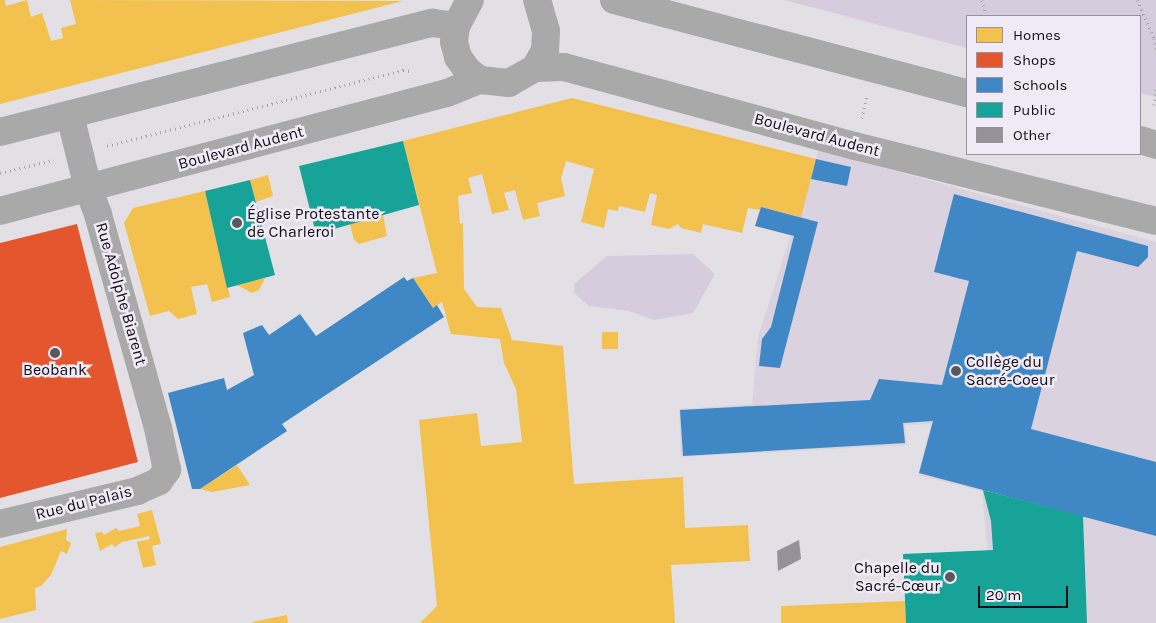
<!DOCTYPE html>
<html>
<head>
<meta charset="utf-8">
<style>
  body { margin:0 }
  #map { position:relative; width:1156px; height:623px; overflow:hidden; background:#e3e0e5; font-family:Karla,sans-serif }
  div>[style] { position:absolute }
  .built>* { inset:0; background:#dad3df }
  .green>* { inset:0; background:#d6ccde }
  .homes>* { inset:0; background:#f2c14e }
  .shops>* { inset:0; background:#e4572e }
  .schools>* { inset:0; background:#3f88c5 }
  .public>* { inset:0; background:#17a398 }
  .building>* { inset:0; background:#959199 }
  .path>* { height:3px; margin-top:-1.5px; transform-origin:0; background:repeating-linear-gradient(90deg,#a4a3a6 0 1px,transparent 0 5px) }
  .minor>* { height:28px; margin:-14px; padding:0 14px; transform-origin:14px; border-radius:14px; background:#a9a9aa }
  .dots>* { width:14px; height:14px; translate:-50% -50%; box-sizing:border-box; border:2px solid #f0eaf6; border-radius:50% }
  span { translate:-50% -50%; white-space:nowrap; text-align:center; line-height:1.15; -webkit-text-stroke:5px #f0eaf6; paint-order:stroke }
  .street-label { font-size:16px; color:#110f13 }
  .poi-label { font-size:16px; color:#110f13 }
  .left { translate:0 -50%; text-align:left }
  .right { translate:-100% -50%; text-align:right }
  .legend { position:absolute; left:966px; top:15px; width:175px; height:140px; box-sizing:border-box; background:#f0eaf6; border:1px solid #97929b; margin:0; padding:6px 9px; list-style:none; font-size:15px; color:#110f13 }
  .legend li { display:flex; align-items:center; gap:10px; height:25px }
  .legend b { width:25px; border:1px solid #97929b }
  .scale { position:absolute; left:978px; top:586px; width:90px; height:22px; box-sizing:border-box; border:2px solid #110f13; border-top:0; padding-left:6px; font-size:15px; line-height:18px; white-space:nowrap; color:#110f13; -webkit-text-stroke:4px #f0eaf6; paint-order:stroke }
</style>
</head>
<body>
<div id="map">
  <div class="built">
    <div style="clip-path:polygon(818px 150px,1156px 242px,1156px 623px,994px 623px,982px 491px,918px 475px,931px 424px,905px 425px,907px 445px,681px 457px,679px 409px,752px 404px,758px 337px)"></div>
  </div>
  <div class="green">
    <div style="clip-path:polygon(784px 0,1156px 0,1156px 97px,1140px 93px,1140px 16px,967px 16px,967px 48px)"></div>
    <div style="clip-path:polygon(693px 254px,715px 274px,693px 313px,654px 320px,629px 311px,589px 306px,574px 293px,574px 284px,607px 256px)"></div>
  </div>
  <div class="homes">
    <div style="clip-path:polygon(0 0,5px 0,6px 6px,27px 0,31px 17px,42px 13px,51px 41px,63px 38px,61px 28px,76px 24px,70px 0,403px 1px,0 104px)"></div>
    <div style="clip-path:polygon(572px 98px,816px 159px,801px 217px,761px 207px,760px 210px,748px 208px,742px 233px,703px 224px,701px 233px,681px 228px,678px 224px,669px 229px,651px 225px,657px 195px,650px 193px,645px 212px,619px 206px,618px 211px,608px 209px,604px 228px,581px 222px,594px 169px,566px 161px,561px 178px,565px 196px,537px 203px,540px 216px,523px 220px,515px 190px,504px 193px,509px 210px,492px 214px,482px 174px,468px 178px,472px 193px,458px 196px,460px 224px,463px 223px,464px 289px,477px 307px,501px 308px,512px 340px,563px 346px,574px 484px,683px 477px,685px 528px,748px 525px,750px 561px,671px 565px,675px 623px,420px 623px,437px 606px,419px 420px,477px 413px,481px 446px,522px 442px,516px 389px,504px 363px,500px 339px,451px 334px,442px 302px,433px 308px,413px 278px,437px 273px,403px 141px)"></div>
    <div style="clip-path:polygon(268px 175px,273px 196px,256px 202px,250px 180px)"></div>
    <div style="clip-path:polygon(205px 191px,230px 297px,212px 302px,207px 284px,191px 287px,197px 314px,178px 319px,169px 311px,150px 316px,124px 223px,133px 208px)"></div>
    <div style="clip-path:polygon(383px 215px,387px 236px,359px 244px,354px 240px,350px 224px)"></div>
    <div style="clip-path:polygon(265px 278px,259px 290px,252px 293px,237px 285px)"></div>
    <div style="clip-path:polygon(602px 332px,618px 332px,618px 349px,602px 349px)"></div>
    <div style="clip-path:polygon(237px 465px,250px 485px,212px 492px,200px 489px)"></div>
    <div style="clip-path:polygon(152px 510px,161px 544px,152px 546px,156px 565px,143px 568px,137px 542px,150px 539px,149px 536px,122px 542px,115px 547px,112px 544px,100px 551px,95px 533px,102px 532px,104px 535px,116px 528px,119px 531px,140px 526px,137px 514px)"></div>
    <div style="clip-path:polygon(67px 529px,66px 540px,71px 543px,67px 554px,61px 551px,51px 575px,41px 586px,35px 588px,36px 610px,0 619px,0 547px)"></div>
    <div style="clip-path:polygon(905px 601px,906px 623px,781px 623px,781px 606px)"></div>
    <div style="clip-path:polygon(287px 615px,288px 623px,253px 623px,252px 622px)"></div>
  </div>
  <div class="shops">
    <div style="clip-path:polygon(77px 224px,138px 462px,0 498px,0 243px)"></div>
  </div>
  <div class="schools">
    <div style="clip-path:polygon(816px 159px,851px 167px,847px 186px,811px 179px)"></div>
    <div style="clip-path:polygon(954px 194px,1148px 246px,1148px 257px,1138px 267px,1077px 251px,1031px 429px,1156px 462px,1156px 536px,919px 473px,933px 421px,903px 423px,905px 443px,683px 456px,680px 410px,870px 400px,879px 379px,942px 385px,969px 281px,934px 272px)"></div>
    <div style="clip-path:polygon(761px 207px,818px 222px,780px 368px,759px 366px,762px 339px,771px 327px,794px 236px,755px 226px)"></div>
    <div style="clip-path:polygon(404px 277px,407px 281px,413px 278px,433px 308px,437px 305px,444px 317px,282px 424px,287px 431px,200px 489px,192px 489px,168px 393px,224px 378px,227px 390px,254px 375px,243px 333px,262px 325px,269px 335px,300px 314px,316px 336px)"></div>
  </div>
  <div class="public">
    <div style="clip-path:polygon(403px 141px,419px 205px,316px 234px,299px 166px)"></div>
    <div style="clip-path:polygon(250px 180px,275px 275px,227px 288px,205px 191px)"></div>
    <div style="clip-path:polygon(983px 490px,1083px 516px,1087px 623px,906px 623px,903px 554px,993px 550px,991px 521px)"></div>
  </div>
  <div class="building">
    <div style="clip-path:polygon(799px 540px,801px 559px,778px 571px,777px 551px)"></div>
  </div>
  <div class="path">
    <div style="left:982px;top:0;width:16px;rotate:76deg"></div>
    <div style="left:1137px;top:0;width:42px;rotate:65.9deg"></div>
    <div style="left:1154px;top:38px;width:15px;rotate:82deg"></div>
    <div style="left:1154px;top:105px;width:16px;rotate:-83deg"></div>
    <div style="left:862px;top:118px;width:24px;rotate:-78deg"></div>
    <div style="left:107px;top:146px;width:306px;rotate:-14.4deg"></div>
    <div style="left:403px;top:70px;width:8px;rotate:7deg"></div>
    <div style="left:0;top:173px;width:55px;rotate:-13.8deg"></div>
  </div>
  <div class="minor">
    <div style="left:470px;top:0;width:30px;rotate:118deg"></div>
    <div style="left:456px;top:26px;width:16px;rotate:97deg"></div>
    <div style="left:454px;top:42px;width:16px;rotate:75deg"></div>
    <div style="left:458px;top:57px;width:16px;rotate:55deg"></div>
    <div style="left:467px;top:70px;width:16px;rotate:38deg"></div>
    <div style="left:614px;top:0;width:365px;rotate:14.8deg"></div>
    <div style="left:535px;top:68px;width:20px;rotate:-60deg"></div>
    <div style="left:545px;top:51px;width:20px;rotate:-87deg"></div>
    <div style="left:546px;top:31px;width:32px;rotate:-106deg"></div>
    <div style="left:0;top:132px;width:446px;rotate:-14.2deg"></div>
    <div style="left:432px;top:23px;width:24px;rotate:7deg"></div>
    <div style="left:1140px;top:140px;width:17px;rotate:17deg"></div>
    <div style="left:0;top:211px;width:462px;rotate:-14.8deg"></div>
    <div style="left:447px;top:93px;width:35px;rotate:-22deg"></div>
    <div style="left:480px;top:80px;width:29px;rotate:6deg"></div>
    <div style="left:509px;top:83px;width:30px;rotate:-30deg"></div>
    <div style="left:535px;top:68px;width:29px;rotate:-2deg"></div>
    <div style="left:564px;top:67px;width:302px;rotate:15.2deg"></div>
    <div style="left:855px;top:146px;width:310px;rotate:14deg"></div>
    <div style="left:0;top:524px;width:141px;rotate:-13.5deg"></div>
    <div style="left:137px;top:491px;width:24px;rotate:-24deg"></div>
    <div style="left:159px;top:481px;width:14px;rotate:-54deg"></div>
    <div style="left:167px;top:470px;width:43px;rotate:-102.1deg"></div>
    <div style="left:158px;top:428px;width:222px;rotate:-105.7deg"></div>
    <div style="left:98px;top:214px;width:28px;rotate:-111deg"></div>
    <div style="left:88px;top:188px;width:75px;rotate:-103.9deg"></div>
  </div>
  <div class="dots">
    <div style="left:237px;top:223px;background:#5a585c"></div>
    <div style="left:55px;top:353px;background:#5a585c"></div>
    <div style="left:956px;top:371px;background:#5a585c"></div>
    <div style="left:950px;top:577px;background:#5a585c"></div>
  </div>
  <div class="street-label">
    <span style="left:817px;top:135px;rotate:15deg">Boulevard Audent</span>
    <span style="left:241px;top:148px;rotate:-15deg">Boulevard Audent</span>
    <span style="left:121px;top:294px;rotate:74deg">Rue Adolphe Biarent</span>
    <span style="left:84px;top:503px;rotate:-14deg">Rue du Palais</span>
  </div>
  <div class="poi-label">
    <span class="left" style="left:247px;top:223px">Église Protestante<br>de Charleroi</span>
    <span class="left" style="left:966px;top:371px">Collège du<br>Sacré-Coeur</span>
    <span style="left:55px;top:370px">Beobank</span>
    <span class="right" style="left:940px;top:577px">Chapelle du<br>Sacré-Cœur</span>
  </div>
  <ul class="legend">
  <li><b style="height:14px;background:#f2c14e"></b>Homes</li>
  <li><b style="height:14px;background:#e4572e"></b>Shops</li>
  <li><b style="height:14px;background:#3f88c5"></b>Schools</li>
  <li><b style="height:14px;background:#17a398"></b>Public</li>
  <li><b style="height:14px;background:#959199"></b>Other</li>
  </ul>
  <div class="scale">20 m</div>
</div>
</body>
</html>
